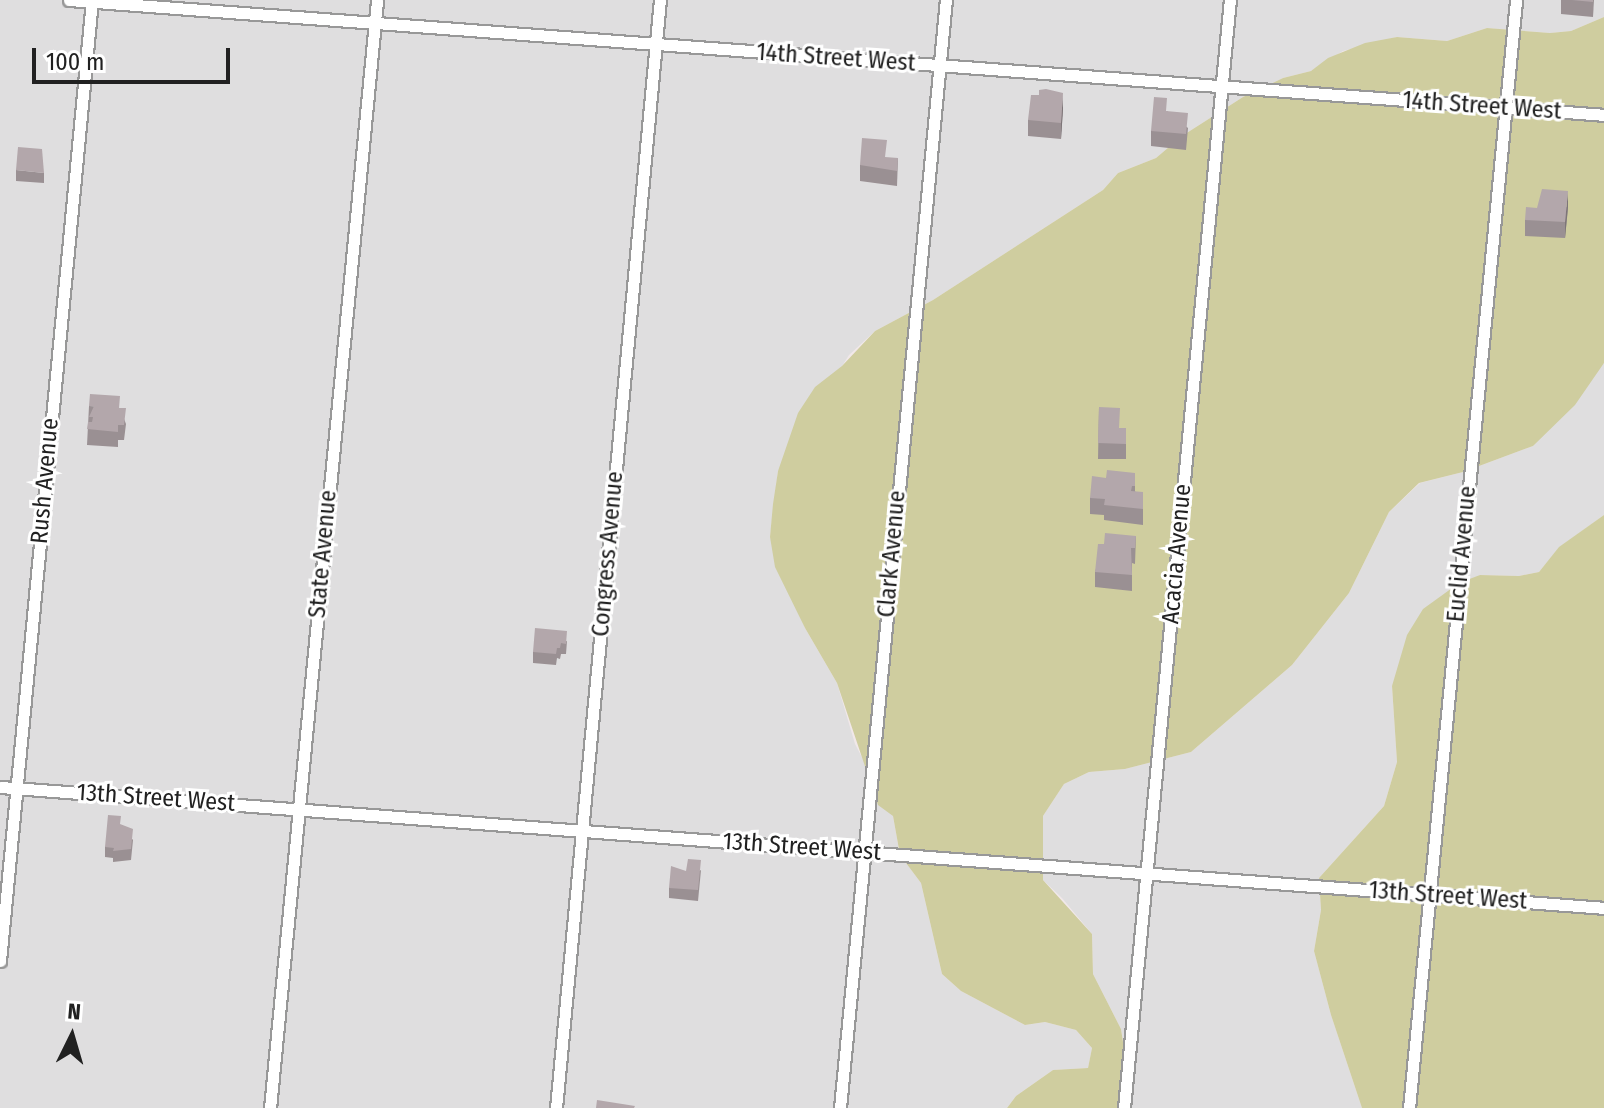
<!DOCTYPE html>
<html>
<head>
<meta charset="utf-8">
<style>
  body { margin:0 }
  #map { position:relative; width:1604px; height:1108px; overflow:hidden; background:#f1e8e9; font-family:"Fira Sans Condensed",sans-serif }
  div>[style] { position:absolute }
  .residential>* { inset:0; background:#dfdedf }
  .forest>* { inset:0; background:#cfcd9f }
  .roads { filter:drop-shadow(2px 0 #989898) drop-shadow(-2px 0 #989898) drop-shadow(0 2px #989898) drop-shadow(0 -2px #989898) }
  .street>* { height:11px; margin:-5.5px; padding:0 5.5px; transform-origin:5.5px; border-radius:5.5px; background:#fff }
  .wall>* { inset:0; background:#9a9093 }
  .shaded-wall>* { inset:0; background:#7d7578 }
  .building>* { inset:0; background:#b3a7ab }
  span { translate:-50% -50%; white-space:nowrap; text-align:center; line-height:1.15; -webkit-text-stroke:6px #fff; paint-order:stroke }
  .street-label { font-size:24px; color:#212121 }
  .north { position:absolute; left:32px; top:996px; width:80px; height:80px; -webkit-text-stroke:6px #fff; paint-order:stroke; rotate:5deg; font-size:22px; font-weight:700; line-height:32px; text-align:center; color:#212121 }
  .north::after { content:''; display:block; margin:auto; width:28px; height:36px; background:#212121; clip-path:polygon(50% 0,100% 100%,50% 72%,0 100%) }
  .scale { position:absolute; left:32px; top:48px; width:198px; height:36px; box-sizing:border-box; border:4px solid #212121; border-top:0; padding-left:10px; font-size:24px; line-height:28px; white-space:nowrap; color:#212121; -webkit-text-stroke:6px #fff; paint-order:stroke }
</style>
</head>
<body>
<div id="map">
  <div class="residential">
    <div style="clip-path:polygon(0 0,1604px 0,1604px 17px,1571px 31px,1550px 33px,1487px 28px,1447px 41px,1397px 37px,1343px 51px,1311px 71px,1283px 78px,1243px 97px,1182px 136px,1156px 158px,1118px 173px,1103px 190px,933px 300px,875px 331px,849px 355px,778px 471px,770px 537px,805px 628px,837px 683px,855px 744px,893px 816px,900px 855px,921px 883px,942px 974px,961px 991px,1025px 1025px,1045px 1022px,1076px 1030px,1092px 1048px,1088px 1068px,1053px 1070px,1016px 1096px,1007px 1108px,0 1108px)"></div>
    <div style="clip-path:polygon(1604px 363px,1604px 515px,1560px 547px,1539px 572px,1519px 576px,1480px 575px,1392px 686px,1397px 762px,1384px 806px,1319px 878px,1321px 910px,1314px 951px,1331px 1015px,1362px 1108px,1125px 1108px,1129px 1081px,1121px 1029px,1093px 974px,1092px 934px,1062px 898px,1043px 880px,1043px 816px,1064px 784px,1089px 772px,1125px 769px,1191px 752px,1292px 665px,1349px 593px,1389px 512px,1420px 483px,1463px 472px,1533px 446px)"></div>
  </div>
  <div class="forest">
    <div style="clip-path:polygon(1604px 17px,1604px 363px,1575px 405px,1533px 446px,1463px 472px,1419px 483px,1389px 512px,1349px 593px,1292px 665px,1191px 752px,1125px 769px,1089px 772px,1064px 784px,1043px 816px,1043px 880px,1092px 934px,1093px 974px,1121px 1029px,1129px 1081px,1125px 1108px,1007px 1108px,1016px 1096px,1053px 1070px,1088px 1068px,1092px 1048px,1076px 1030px,1045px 1022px,1025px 1025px,961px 991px,942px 974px,921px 883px,900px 855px,893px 816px,878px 805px,837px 683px,805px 628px,775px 567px,770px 537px,773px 504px,778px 471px,798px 413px,815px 387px,842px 366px,875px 331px,933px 300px,1103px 190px,1118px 173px,1156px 158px,1182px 136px,1243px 97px,1283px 78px,1311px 71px,1328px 58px,1365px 43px,1397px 37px,1447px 41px,1487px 28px,1550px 33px,1571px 31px)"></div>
    <div style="clip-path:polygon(1604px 515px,1604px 1108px,1362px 1108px,1331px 1015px,1314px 951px,1321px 910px,1319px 878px,1384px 806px,1397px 762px,1392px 686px,1407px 635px,1423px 609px,1459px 583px,1480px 575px,1519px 576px,1539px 572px,1559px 547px)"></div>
  </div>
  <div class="roads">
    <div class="street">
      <div style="left:69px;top:0;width:1539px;rotate:4.28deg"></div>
      <div style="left:0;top:787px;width:1609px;rotate:4.31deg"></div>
      <div style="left:0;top:961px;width:965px;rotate:-84.53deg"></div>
      <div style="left:270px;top:1108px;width:1113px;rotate:-84.48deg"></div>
      <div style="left:556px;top:1108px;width:1113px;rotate:-84.64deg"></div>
      <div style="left:840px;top:1108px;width:1113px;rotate:-84.54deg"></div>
      <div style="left:1124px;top:1108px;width:1113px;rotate:-84.54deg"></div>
      <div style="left:1409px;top:1108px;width:1113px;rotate:-84.48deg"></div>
    </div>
  </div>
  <div class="wall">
    <div style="clip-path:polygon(1561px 0,1594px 0,1593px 17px,1561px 14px)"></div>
    <div style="clip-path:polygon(1063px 109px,1061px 139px,1028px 136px,1028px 120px)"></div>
    <div style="clip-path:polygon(1167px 111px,1188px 128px,1186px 150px,1151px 146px,1151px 131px)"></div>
    <div style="clip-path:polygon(898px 158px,897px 186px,860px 181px,860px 165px)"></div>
    <div style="clip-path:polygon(16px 170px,44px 173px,44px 183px,16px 181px)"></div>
    <div style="clip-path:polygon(1568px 207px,1565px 238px,1525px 236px,1525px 220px,1537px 208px)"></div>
    <div style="clip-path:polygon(89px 406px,120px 408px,126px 424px,124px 440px,118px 440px,118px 447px,87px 445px)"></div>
    <div style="clip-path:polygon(1099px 407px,1119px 428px,1126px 428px,1126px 459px,1098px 459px)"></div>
    <div style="clip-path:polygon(1135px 473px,1135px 491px,1143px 508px,1143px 525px,1104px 520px,1104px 515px,1090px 514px,1090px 498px,1106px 478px)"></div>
    <div style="clip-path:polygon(1136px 536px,1135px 564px,1132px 563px,1132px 591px,1095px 587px,1095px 572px,1104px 544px)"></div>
    <div style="clip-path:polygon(567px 641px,566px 654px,561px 654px,560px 659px,557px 658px,556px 665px,533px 663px,533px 652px)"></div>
    <div style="clip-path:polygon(121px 825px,133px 840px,131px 860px,113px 862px,113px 858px,105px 857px,105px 847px)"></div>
    <div style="clip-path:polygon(701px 870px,698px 901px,669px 898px,669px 888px)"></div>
  </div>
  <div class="shaded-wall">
    <div style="clip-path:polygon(1063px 93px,1063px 109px,1061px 139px,1061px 123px)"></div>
    <div style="clip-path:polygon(1568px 191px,1568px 207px,1565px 238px,1565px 222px)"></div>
  </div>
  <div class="building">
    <div style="clip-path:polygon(1572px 0,1593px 0,1593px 2px)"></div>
    <div style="clip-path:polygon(1046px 89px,1063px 93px,1061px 123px,1028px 120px,1031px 95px,1039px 95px,1039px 90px)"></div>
    <div style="clip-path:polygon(1154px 97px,1167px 98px,1166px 111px,1188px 113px,1186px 134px,1151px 131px)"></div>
    <div style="clip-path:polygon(862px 138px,887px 140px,885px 157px,898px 158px,897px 171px,860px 165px)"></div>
    <div style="clip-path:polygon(18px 147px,42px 149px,44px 173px,16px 170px)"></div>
    <div style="clip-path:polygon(1542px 189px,1568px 191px,1565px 222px,1525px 220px,1526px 207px,1537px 208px)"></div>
    <div style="clip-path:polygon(90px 394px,120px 396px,119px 408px,126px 408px,124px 425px,118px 425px,118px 432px,87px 429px,88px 422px,92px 422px,93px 417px,89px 417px,94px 406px,89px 406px)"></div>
    <div style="clip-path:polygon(1099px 407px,1120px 408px,1119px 428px,1126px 428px,1126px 444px,1098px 443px)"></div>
    <div style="clip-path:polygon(1107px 470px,1135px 473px,1135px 486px,1132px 486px,1131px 491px,1143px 492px,1143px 509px,1104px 505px,1105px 499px,1090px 498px,1092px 476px,1106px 478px)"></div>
    <div style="clip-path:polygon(1105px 533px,1136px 536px,1135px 548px,1131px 548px,1132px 575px,1095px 572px,1098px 544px,1104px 544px)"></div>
    <div style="clip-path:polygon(535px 628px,567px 631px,566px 644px,561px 643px,560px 648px,557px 648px,556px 654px,533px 652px)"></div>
    <div style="clip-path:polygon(108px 815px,121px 816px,120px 824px,133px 829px,131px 849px,113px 851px,114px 848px,105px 847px)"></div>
    <div style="clip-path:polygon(688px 859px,701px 860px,698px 890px,669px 888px,671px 866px,686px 871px)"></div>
    <div style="clip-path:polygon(597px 1100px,635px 1106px,634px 1108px,596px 1108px)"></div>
  </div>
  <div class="street-label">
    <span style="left:836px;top:58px;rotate:4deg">14th Street West</span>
    <span style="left:1482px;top:106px;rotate:4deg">14th Street West</span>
    <span style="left:45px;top:481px;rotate:-85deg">Rush Avenue</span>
    <span style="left:323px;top:554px;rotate:-85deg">State Avenue</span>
    <span style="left:608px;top:554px;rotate:-85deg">Congress Avenue</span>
    <span style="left:892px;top:554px;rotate:-85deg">Clark Avenue</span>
    <span style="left:1177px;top:554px;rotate:-85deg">Acacia Avenue</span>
    <span style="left:1462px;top:554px;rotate:-85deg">Euclid Avenue</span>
    <span style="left:156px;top:798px;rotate:4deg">13th Street West</span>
    <span style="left:802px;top:847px;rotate:4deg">13th Street West</span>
    <span style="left:1448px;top:896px;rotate:4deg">13th Street West</span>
  </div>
  <div class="north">N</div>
  <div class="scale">100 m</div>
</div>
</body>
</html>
